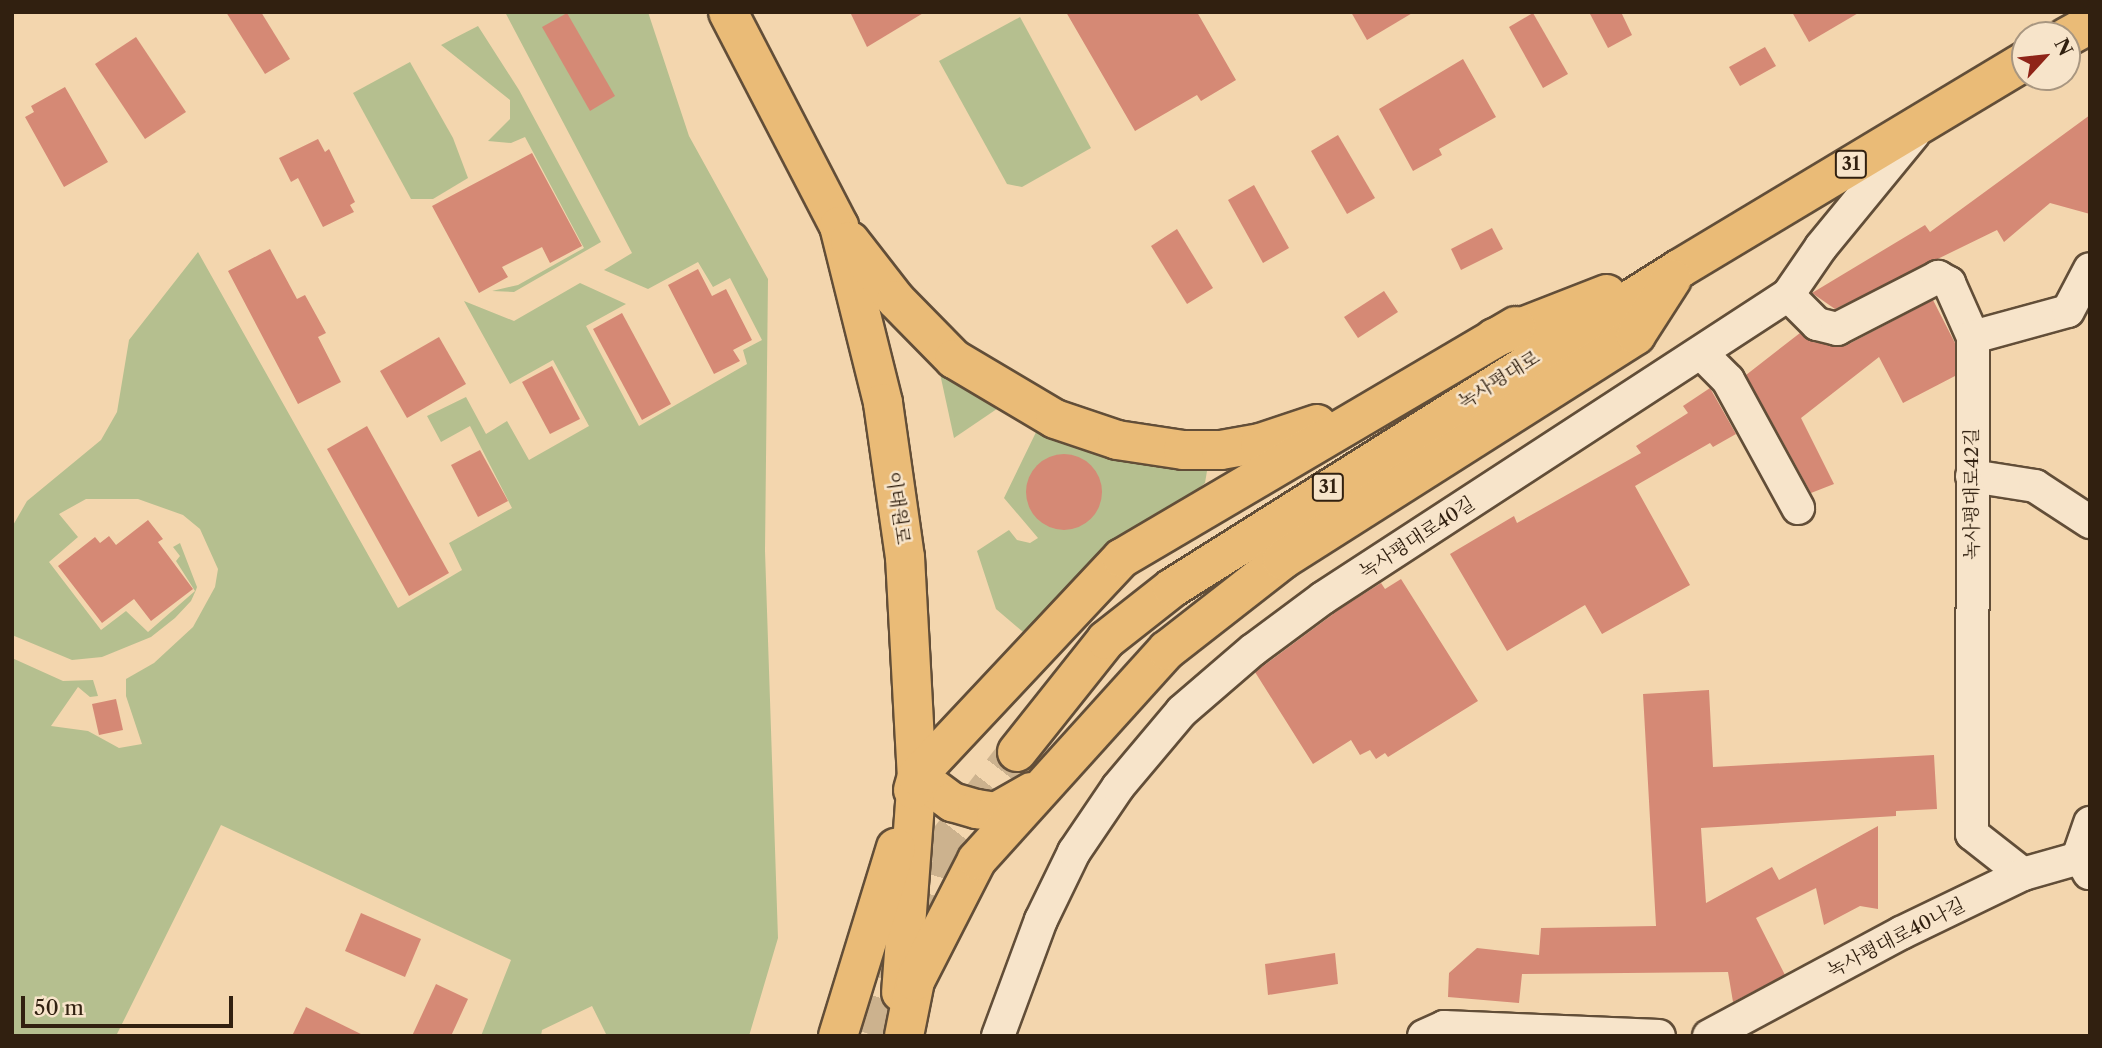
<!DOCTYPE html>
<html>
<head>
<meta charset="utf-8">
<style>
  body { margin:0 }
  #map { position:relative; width:2102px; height:1048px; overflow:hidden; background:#f3d6ae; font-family:"Libre Caslon Text","Noto Serif KR",serif }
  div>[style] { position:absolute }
  .green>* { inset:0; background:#b5bf8f }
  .building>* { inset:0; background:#d58975 }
  .round { border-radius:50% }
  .major-tunnel>* { height:38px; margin-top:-19px; transform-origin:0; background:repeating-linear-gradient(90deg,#ccb28e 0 38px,transparent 0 57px) }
  .roads { filter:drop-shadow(2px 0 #624e38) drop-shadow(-2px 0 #624e38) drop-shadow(0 2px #624e38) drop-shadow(0 -2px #624e38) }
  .minor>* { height:32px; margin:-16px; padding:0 16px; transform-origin:16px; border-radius:16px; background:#f7e4ca }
  .major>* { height:38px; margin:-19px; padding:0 19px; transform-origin:19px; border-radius:19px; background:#eabb77 }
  span { translate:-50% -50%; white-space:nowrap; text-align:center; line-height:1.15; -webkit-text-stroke:5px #f7e4ca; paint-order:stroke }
  .shield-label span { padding:2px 5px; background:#f7e4ca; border:2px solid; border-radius:5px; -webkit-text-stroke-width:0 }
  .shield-label { font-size:18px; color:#312010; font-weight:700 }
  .street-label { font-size:19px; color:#312010 }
  .frame { position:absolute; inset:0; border:14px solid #312010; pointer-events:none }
  .north { position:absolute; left:2011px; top:21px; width:70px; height:70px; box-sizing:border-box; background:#f7e4ca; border:2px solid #a89680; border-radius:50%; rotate:63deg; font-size:19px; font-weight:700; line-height:28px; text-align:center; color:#312010 }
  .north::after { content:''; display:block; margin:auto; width:24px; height:32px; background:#8f2418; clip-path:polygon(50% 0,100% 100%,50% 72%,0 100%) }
  .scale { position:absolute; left:21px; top:996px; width:212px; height:32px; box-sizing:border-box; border:4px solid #312010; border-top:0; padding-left:9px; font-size:21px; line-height:24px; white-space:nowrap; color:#312010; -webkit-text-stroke:5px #f7e4ca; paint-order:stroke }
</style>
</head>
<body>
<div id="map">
  <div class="green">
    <div style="clip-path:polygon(505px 12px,648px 12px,689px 136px,768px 279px,765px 551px,778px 938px,749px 1036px,607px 1036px,592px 1006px,542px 1030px,541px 1036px,481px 1036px,511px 960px,221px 825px,116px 1036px,12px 1036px,12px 658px,63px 681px,93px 680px,98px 696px,90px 697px,78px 687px,51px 726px,88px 731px,119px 748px,142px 744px,126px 696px,126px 679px,154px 663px,193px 627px,215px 587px,218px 569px,200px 529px,183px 515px,138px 499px,86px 499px,59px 514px,78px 537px,49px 562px,101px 630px,126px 611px,148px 632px,195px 591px,176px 561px,180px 556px,173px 547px,180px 543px,197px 587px,196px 590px,191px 601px,175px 618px,151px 637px,102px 657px,72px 660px,12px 635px,12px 527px,27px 501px,101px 440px,117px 412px,129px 340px,198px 252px,398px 608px,462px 570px,449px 543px,512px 508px,470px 426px,441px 442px,427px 416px,466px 397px,486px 434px,507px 421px,529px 460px,589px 426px,553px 360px,510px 384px,464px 301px,514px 321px,580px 283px,626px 304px,586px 326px,639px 426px,747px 364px,743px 350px,762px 340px,730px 278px,713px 287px,698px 262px,648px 289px,604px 270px,632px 253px)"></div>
    <div style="clip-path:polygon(1020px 17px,1091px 148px,1022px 187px,1007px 184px,939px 61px)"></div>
    <div style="clip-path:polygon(478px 26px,519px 90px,601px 242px,514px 292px,492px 291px,518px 285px,584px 248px,525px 137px,511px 143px,488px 141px,510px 119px,510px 100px,441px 45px)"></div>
    <div style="clip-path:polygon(410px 62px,453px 138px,468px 178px,433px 199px,411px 199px,353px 93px)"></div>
    <div style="clip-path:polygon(939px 369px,1013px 398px,954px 438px)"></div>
    <div style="clip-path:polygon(1040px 424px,1201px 464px,1207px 471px,1205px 483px,1029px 637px,996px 609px,977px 551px,1009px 530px,1017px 540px,1030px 543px,1038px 538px,1004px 498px)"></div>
  </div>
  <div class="building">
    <div style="clip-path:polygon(226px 12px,261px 12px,290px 59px,265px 74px)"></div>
    <div style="clip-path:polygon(850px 12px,925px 12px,867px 47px)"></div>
    <div style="clip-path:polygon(1066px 12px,1197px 12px,1236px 80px,1201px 101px,1197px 95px,1135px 131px)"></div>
    <div style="clip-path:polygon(1351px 12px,1414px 12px,1367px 40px)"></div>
    <div style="clip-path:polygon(1589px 12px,1621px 12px,1632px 35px,1608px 48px)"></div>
    <div style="clip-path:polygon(1792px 12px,1860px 12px,1809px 42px)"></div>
    <div style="clip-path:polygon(567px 13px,615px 96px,590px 111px,542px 27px)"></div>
    <div style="clip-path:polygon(1533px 13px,1568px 74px,1543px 88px,1509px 27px)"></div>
    <div style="clip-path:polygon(136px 37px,186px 112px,145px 139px,95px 64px)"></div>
    <div style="clip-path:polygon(1765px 47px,1776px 66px,1740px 86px,1729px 67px)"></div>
    <div style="clip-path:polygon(1463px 59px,1496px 117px,1439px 149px,1442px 155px,1413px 171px,1379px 109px)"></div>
    <div style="clip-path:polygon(65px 87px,108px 162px,64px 187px,25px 117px,34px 112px,31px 106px)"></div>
    <div style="clip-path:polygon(2090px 115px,2090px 214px,2050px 203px,2004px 242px,1997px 230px,1835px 309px,1812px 293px,1925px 225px,1930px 232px)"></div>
    <div style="clip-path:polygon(1338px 135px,1375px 198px,1347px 214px,1311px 151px)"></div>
    <div style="clip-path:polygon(318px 139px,325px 152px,329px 149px,355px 202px,350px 205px,354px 212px,323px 227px,298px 178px,291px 182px,279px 158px)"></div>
    <div style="clip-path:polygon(532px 153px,582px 246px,550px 263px,542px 247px,502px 267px,508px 277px,479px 293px,432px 206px)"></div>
    <div style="clip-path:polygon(1254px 185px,1289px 248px,1263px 263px,1228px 200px)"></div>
    <div style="clip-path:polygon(1492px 228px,1503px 249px,1461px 270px,1451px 249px)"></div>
    <div style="clip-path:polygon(1177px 229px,1213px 288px,1187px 304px,1151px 246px)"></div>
    <div style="clip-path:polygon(270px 249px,297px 299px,305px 295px,326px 333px,318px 337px,341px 382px,298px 404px,228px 271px)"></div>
    <div style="clip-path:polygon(698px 269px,712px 296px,726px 289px,752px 340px,733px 350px,740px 361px,714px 374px,668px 285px)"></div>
    <div style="clip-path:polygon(1384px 291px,1398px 312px,1358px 338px,1344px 317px)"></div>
    <div style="clip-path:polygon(1933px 300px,1955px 343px,1955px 376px,1903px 403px,1879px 357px,1801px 418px,1834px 484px,1811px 493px,1746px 375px,1800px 333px,1813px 342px,1845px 346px)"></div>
    <div style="clip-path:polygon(622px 313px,671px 404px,642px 420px,593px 329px)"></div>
    <div style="clip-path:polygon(439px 337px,466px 384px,407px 418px,380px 371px)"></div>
    <div style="clip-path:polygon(552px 366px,580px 419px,550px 434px,522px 382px)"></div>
    <div style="clip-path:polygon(1710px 388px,1736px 434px,1713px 447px,1710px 443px,1635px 486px,1690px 585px,1602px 634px,1585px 605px,1507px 651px,1450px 554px,1514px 516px,1517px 523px,1641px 453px,1636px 446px,1688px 413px,1683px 406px)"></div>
    <div style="clip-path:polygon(367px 426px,449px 573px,409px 596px,327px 449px)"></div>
    <div style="clip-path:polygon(480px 450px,508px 501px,478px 517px,451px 465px)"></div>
    <div class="round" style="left:1026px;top:454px;width:76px;height:76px"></div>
    <div style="clip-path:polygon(148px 520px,163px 539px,158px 542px,193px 589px,151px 621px,134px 599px,102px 623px,58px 566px,95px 537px,100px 543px,109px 536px,116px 545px)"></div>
    <div style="clip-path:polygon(1401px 579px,1478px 701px,1388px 757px,1385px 753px,1376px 759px,1370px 750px,1360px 755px,1351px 740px,1313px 764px,1255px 672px,1340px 609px,1381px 583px,1385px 589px)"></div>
    <div style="clip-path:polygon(1709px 690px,1713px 767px,1934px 755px,1937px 809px,1896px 811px,1896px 816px,1701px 828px,1706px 903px,1772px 867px,1779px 880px,1878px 826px,1878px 909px,1860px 906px,1824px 925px,1816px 888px,1756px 918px,1785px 975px,1733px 1002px,1728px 972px,1522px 974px,1519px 1003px,1448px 997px,1449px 973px,1477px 948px,1539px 955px,1541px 928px,1656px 926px,1643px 694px)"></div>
    <div style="clip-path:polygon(116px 699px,123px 730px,99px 735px,92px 704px)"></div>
    <div style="clip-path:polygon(361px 913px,421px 939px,405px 977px,345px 951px)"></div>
    <div style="clip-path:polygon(1335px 953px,1338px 984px,1268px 995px,1265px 964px)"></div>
    <div style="clip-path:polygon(436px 984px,468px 999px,451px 1036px,412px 1036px)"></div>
    <div style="clip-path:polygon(306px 1007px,365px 1036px,292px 1036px)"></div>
  </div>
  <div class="major-tunnel">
    <div style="left:875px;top:1036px;width:184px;rotate:-72deg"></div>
    <div style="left:932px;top:861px;width:138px;rotate:-52.1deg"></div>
  </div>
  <div class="roads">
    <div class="minor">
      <div style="left:1788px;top:295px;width:41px;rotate:45deg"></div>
      <div style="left:1817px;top:324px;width:21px;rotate:14deg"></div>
      <div style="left:1837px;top:329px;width:114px;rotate:-27.2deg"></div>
      <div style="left:1938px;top:277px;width:13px;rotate:29deg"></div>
      <div style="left:1949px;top:283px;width:59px;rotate:66deg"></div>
      <div style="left:1973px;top:337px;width:497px;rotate:90.1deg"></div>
      <div style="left:1972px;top:834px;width:65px;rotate:38.1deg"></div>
      <div style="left:1973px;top:337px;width:98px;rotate:-15.3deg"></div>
      <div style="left:2068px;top:311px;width:47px;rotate:-62.4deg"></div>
      <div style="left:1701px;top:353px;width:38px;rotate:45deg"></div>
      <div style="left:1728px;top:380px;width:146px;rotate:61.3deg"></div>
      <div style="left:1972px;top:476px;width:64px;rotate:9deg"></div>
      <div style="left:2035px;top:486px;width:66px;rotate:33.2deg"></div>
      <div style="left:2089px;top:873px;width:21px;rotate:-119deg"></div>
      <div style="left:2079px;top:855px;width:34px;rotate:-71deg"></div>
      <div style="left:998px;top:1036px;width:124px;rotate:-69.7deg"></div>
      <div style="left:1041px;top:920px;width:76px;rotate:-64.1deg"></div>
      <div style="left:1074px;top:852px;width:78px;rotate:-55.9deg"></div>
      <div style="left:1118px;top:787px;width:99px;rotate:-49.9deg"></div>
      <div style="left:1182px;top:711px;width:94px;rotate:-40.7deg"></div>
      <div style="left:1253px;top:650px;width:87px;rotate:-36.6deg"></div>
      <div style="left:1323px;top:598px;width:555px;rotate:-33.09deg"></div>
      <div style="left:1788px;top:295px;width:58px;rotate:-55.5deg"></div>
      <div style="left:1821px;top:247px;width:145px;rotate:-50.6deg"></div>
      <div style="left:1424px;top:1036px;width:22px;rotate:-24deg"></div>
      <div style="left:1444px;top:1027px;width:215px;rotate:2.4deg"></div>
      <div style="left:1709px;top:1036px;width:218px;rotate:-28.2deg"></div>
      <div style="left:1901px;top:933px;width:136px;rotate:-25.8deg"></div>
      <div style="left:2023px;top:874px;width:70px;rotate:-15.8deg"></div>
    </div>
    <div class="major">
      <div style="left:728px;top:12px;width:241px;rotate:62.6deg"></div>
      <div style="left:839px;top:226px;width:182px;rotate:76deg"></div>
      <div style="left:883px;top:403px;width:156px;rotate:81.9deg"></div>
      <div style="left:905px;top:557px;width:219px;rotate:86.9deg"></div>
      <div style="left:917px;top:776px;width:217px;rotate:94.2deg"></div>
      <div style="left:2067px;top:37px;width:26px;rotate:-29deg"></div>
      <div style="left:850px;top:241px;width:75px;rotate:52.1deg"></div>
      <div style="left:896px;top:300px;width:83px;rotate:45.5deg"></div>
      <div style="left:954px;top:359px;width:117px;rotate:30.7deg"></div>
      <div style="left:1055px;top:419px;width:65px;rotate:18.7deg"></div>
      <div style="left:1117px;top:440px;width:67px;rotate:8.6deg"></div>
      <div style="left:1183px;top:450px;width:38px"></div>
      <div style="left:1221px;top:450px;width:40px;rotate:-10deg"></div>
      <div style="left:1260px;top:443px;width:60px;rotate:-18.4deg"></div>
      <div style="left:1494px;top:338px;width:121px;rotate:-21.3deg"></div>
      <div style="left:1017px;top:752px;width:143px;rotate:-51.5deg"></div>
      <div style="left:1106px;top:640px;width:84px;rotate:-38.2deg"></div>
      <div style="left:1172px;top:588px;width:599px;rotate:-32.18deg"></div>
      <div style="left:1679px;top:269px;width:404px;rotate:-31deg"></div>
      <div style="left:917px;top:776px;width:44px;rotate:36.6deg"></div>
      <div style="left:952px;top:802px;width:26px;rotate:16deg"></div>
      <div style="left:977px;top:809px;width:19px;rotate:9deg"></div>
      <div style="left:996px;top:812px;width:40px;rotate:-29.7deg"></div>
      <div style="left:913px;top:790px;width:15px;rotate:-74deg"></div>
      <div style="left:917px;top:776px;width:299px;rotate:-46.8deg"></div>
      <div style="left:1122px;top:558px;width:457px;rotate:-30.5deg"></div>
      <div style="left:838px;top:1036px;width:197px;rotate:-72.9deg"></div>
      <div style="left:904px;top:1036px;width:56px;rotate:-78.7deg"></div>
      <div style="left:915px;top:981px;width:136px;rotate:-62.9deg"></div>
      <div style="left:977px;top:860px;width:283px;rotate:-47.9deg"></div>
      <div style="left:1167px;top:650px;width:146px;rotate:-38deg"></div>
      <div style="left:1282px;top:560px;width:419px;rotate:-32.4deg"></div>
      <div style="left:1636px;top:335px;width:67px;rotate:-57.3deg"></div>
    </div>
  </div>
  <div class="shield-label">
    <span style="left:1851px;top:164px">31</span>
    <span style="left:1328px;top:487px">31</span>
  </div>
  <div class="street-label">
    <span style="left:1499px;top:380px;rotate:-32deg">녹사평대로</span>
    <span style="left:1972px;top:494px;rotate:-90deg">녹사평대로42길</span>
    <span style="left:898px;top:508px;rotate:82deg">이태원로</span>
    <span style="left:1417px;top:538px;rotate:-33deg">녹사평대로40길</span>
    <span style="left:1896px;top:938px;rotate:-27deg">녹사평대로40나길</span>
  </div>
  <div class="frame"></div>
  <div class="north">N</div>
  <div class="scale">50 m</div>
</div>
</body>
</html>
